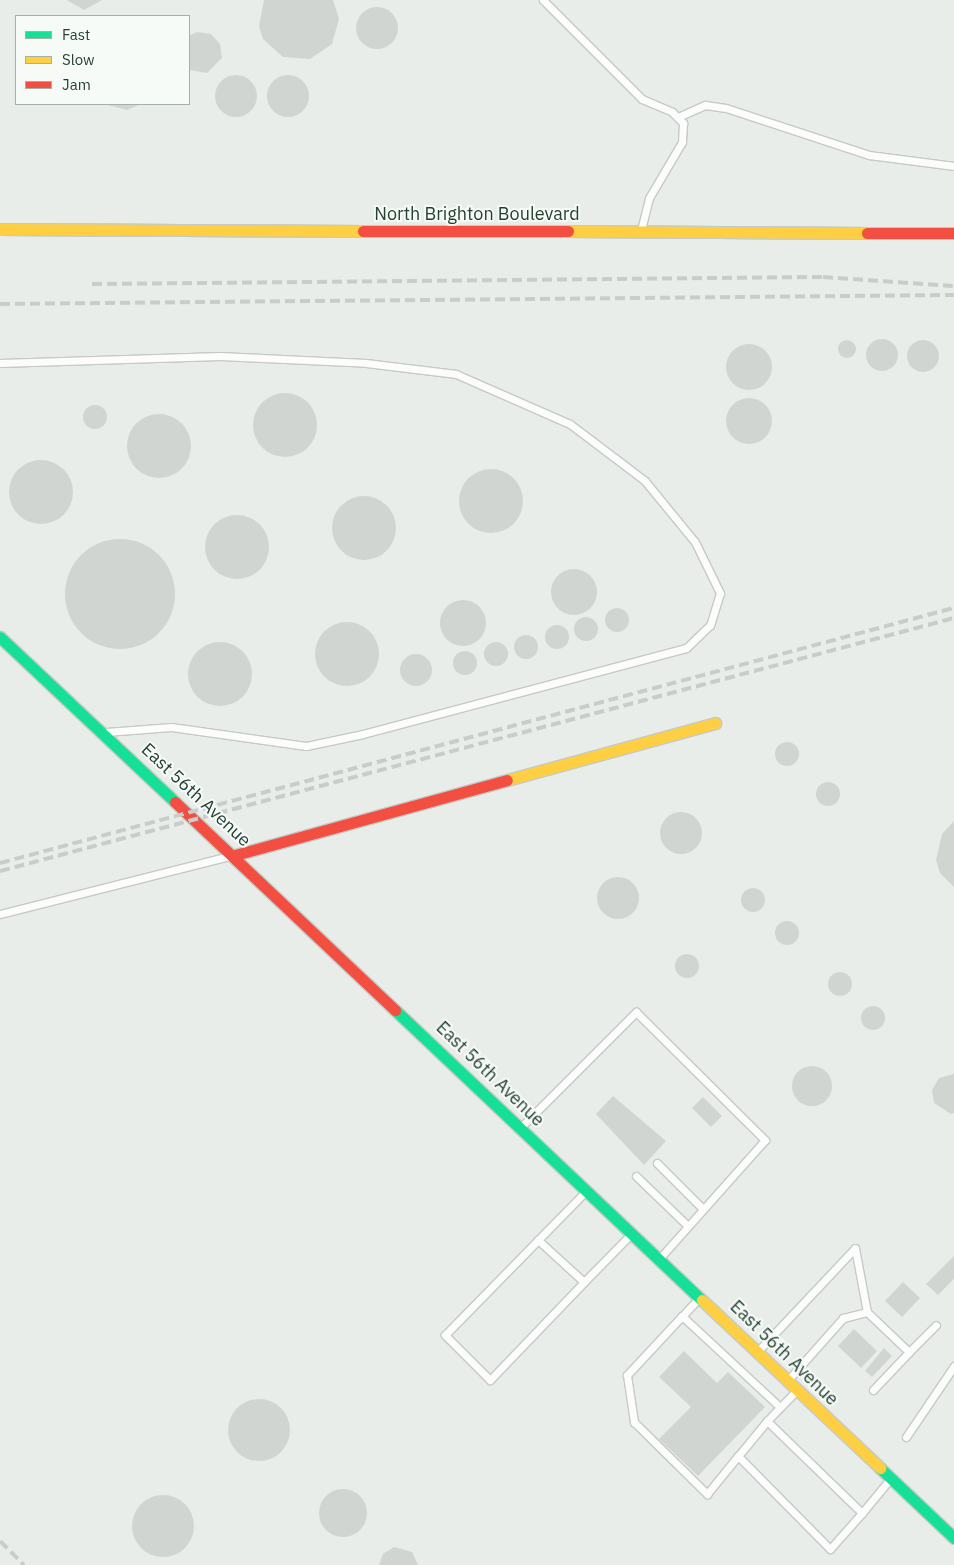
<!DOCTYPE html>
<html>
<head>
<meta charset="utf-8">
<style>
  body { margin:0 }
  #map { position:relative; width:954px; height:1565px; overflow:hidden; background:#e8ede9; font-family:"IBM Plex Sans",sans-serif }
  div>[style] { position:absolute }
  .building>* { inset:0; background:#d0d5d2 }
  .round { border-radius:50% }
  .roads { filter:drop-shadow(1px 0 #c5cac6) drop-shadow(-1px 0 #c5cac6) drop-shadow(0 1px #c5cac6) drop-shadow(0 -1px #c5cac6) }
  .lane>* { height:7px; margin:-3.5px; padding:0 3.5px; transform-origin:3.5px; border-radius:3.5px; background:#fcfcfc }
  .fast>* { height:11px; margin:-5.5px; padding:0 5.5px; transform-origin:5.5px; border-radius:5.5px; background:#16e098 }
  .slow>* { height:11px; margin:-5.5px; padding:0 5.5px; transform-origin:5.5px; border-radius:5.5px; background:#ffcf43 }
  .jam>* { height:11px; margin:-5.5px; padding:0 5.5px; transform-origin:5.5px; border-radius:5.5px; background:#f24e42 }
  .rail>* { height:4px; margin-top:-2px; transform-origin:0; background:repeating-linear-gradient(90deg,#c9cdca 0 10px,transparent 0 15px) }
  span { translate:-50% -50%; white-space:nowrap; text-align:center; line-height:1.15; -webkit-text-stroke:4px #f7fbf8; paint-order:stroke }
  .street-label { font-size:18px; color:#254131 }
  .legend { position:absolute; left:15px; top:15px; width:175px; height:90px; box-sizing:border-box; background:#f7fbf8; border:1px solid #a3b1a8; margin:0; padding:6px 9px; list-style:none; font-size:15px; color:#254131 }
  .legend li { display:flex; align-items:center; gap:10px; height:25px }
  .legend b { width:25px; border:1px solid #a3b1a8 }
</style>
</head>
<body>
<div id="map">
  <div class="building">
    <div style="clip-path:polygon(67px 0,102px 0,84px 10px)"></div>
    <div style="clip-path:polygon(264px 0,333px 0,339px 19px,332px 44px,310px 59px,283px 57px,263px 39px,259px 26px)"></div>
    <div class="round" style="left:356px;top:7px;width:42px;height:42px"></div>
    <div style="clip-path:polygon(197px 32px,211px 34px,220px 44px,222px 58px,207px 73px,189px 70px,189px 36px)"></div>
    <div class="round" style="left:215px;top:75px;width:42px;height:42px"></div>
    <div class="round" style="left:267px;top:75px;width:42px;height:42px"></div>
    <div style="clip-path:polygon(104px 104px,141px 104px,127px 110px)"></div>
    <div class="round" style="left:866px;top:339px;width:32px;height:32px"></div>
    <div class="round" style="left:907px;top:340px;width:32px;height:32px"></div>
    <div class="round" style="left:838px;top:340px;width:18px;height:18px"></div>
    <div class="round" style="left:726px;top:344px;width:46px;height:46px"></div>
    <div class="round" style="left:253px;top:393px;width:64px;height:64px"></div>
    <div class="round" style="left:726px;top:398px;width:46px;height:46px"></div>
    <div class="round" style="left:83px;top:405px;width:24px;height:24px"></div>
    <div class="round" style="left:127px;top:414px;width:64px;height:64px"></div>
    <div class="round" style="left:9px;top:460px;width:64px;height:64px"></div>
    <div class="round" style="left:459px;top:469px;width:64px;height:64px"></div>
    <div class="round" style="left:332px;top:496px;width:64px;height:64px"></div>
    <div class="round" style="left:205px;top:515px;width:64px;height:64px"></div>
    <div class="round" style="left:65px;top:539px;width:110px;height:110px"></div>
    <div class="round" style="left:551px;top:569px;width:46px;height:46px"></div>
    <div class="round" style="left:440px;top:600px;width:46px;height:46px"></div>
    <div class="round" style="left:605px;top:608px;width:24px;height:24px"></div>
    <div class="round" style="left:574px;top:617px;width:24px;height:24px"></div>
    <div class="round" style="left:315px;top:622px;width:64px;height:64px"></div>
    <div class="round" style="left:545px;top:625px;width:24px;height:24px"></div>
    <div class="round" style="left:514px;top:635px;width:24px;height:24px"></div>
    <div class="round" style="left:484px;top:642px;width:24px;height:24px"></div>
    <div class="round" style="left:188px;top:642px;width:64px;height:64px"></div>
    <div class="round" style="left:453px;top:651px;width:24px;height:24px"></div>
    <div class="round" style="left:400px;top:654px;width:32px;height:32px"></div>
    <div class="round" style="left:775px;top:742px;width:24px;height:24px"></div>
    <div class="round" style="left:816px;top:782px;width:24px;height:24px"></div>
    <div class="round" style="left:660px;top:812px;width:42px;height:42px"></div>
    <div style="clip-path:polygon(954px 821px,954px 887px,940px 873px,936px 860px,942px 834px)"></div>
    <div class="round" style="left:597px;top:877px;width:42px;height:42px"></div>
    <div class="round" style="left:741px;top:888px;width:24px;height:24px"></div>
    <div class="round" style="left:775px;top:921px;width:24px;height:24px"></div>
    <div class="round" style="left:675px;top:954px;width:24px;height:24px"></div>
    <div class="round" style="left:828px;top:972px;width:24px;height:24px"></div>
    <div class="round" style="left:861px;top:1006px;width:24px;height:24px"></div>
    <div class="round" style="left:792px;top:1066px;width:40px;height:40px"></div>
    <div style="clip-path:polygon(954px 1074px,954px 1113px,951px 1114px,934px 1103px,932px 1090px,939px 1078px)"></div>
    <div style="clip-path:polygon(613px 1096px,666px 1141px,644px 1165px,596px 1114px)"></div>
    <div style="clip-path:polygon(703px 1097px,722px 1116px,711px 1127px,692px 1108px)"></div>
    <div style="clip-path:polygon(954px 1256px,954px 1279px,938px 1295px,926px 1284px)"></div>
    <div style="clip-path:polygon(903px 1282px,920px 1298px,902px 1317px,885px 1301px)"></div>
    <div style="clip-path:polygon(854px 1329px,877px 1351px,861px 1368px,838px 1346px)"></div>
    <div style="clip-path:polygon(884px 1348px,892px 1356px,872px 1377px,865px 1371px)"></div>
    <div style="clip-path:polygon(684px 1351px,717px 1383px,728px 1372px,765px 1407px,698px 1476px,659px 1439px,691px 1407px,659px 1377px)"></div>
    <div class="round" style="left:228px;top:1399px;width:62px;height:62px"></div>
    <div class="round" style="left:319px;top:1489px;width:48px;height:48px"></div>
    <div class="round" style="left:132px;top:1495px;width:62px;height:62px"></div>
    <div style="clip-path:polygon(394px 1547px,412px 1552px,418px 1565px,379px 1565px,383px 1554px)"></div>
  </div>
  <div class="roads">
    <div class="lane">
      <div style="left:543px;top:0;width:140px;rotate:45deg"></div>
      <div style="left:642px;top:99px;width:33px;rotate:23deg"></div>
      <div style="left:672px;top:112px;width:16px;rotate:45deg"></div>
      <div style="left:683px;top:123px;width:19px;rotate:93deg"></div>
      <div style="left:682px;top:142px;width:65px;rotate:120.5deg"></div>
      <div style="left:649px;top:198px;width:34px;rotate:104deg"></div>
      <div style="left:678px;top:117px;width:30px;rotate:-24deg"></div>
      <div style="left:705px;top:105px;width:21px;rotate:8deg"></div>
      <div style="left:726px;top:108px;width:151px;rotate:18.2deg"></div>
      <div style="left:869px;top:155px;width:86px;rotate:7.4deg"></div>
      <div style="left:0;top:363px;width:220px;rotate:-1.8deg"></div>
      <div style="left:220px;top:356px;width:146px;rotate:2.7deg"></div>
      <div style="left:366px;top:363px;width:91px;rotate:7deg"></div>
      <div style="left:456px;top:374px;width:124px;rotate:23.7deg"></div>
      <div style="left:570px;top:424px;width:94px;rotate:37.2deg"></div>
      <div style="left:645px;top:481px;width:79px;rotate:50.7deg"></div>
      <div style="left:695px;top:542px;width:57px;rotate:63.9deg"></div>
      <div style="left:720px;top:593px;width:34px;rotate:107deg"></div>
      <div style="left:710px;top:625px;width:33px;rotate:136deg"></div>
      <div style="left:686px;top:648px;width:334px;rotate:165.1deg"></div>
      <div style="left:363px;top:734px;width:58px;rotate:168.1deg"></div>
      <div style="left:306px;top:746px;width:136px;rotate:-172deg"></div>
      <div style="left:171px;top:727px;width:65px;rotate:175.6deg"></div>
      <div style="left:0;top:914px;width:236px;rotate:-14.2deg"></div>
      <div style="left:521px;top:1127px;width:163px;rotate:-45deg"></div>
      <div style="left:636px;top:1012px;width:182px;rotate:44.8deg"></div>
      <div style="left:765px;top:1140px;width:158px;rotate:131.7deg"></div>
      <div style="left:657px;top:1163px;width:65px;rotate:45deg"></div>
      <div style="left:636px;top:1176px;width:72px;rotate:43.9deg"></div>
      <div style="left:538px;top:1240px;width:62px;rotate:42.4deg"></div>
      <div style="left:584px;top:1282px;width:136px;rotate:133.8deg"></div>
      <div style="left:490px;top:1380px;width:64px;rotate:-135deg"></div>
      <div style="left:445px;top:1335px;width:133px;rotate:-45.6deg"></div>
      <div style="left:538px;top:1240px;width:67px;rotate:-45.6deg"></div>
      <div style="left:584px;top:1282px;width:67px;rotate:-45.6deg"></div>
      <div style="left:699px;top:1298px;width:25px;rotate:133deg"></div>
      <div style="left:682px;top:1316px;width:134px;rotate:42.9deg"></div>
      <div style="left:682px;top:1316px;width:81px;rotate:133deg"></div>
      <div style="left:627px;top:1375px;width:48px;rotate:81.5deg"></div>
      <div style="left:634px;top:1422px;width:103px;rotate:44.6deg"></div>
      <div style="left:707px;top:1494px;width:49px;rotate:-50.8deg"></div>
      <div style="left:758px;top:1351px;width:141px;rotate:-46.7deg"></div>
      <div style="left:855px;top:1248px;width:65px;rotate:79.4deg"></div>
      <div style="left:867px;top:1312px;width:58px;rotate:43.6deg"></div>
      <div style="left:909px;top:1352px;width:38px;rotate:-45deg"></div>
      <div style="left:788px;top:1380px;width:83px;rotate:-48.4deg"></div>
      <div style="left:843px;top:1318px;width:25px;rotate:-14deg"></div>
      <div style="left:797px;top:1390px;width:43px;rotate:134.1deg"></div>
      <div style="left:767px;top:1421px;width:132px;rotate:44.1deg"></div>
      <div style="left:862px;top:1513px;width:44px;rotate:-50.5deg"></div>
      <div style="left:873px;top:1390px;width:52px;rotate:-46.5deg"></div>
      <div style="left:767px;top:1421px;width:45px;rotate:129.6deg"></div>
      <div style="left:738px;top:1456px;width:131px;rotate:45.3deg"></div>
      <div style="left:830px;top:1549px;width:48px;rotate:-48.4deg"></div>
      <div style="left:906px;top:1437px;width:86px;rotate:-55.9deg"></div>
    </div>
    <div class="fast">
      <div style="left:0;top:637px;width:241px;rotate:43.3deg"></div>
      <div style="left:395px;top:1010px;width:422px;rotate:43.4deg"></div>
      <div style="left:880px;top:1468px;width:102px;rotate:43.4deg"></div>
    </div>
    <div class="slow">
      <div style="left:0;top:229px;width:363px;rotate:0.3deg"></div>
      <div style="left:568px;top:231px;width:299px;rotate:0.4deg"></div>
      <div style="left:507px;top:780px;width:216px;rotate:-15.3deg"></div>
      <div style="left:702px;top:1300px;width:245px;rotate:43.3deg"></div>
    </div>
    <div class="jam">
      <div style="left:363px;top:231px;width:205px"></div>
      <div style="left:867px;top:233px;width:87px"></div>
      <div style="left:175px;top:802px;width:303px;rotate:43.4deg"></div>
      <div style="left:235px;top:855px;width:282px;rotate:-15.4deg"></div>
    </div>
  </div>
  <div class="rail">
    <div style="left:92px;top:284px;width:731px;rotate:-0.55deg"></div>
    <div style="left:823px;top:277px;width:130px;rotate:4deg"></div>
    <div style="left:0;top:304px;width:954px;rotate:-0.54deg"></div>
    <div style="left:0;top:863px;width:987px;rotate:-14.97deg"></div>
    <div style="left:0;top:871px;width:987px;rotate:-14.85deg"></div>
    <div style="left:0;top:1541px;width:34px;rotate:45deg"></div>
  </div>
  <div class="street-label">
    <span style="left:477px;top:214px">North Brighton Boulevard</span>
    <span style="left:196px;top:795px;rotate:43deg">East 56th Avenue</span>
    <span style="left:490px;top:1074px;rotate:44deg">East 56th Avenue</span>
    <span style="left:784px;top:1353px;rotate:44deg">East 56th Avenue</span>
  </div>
  <ul class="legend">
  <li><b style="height:6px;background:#16e098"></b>Fast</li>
  <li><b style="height:6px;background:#ffcf43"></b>Slow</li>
  <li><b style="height:6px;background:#f24e42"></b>Jam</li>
  </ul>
</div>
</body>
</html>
